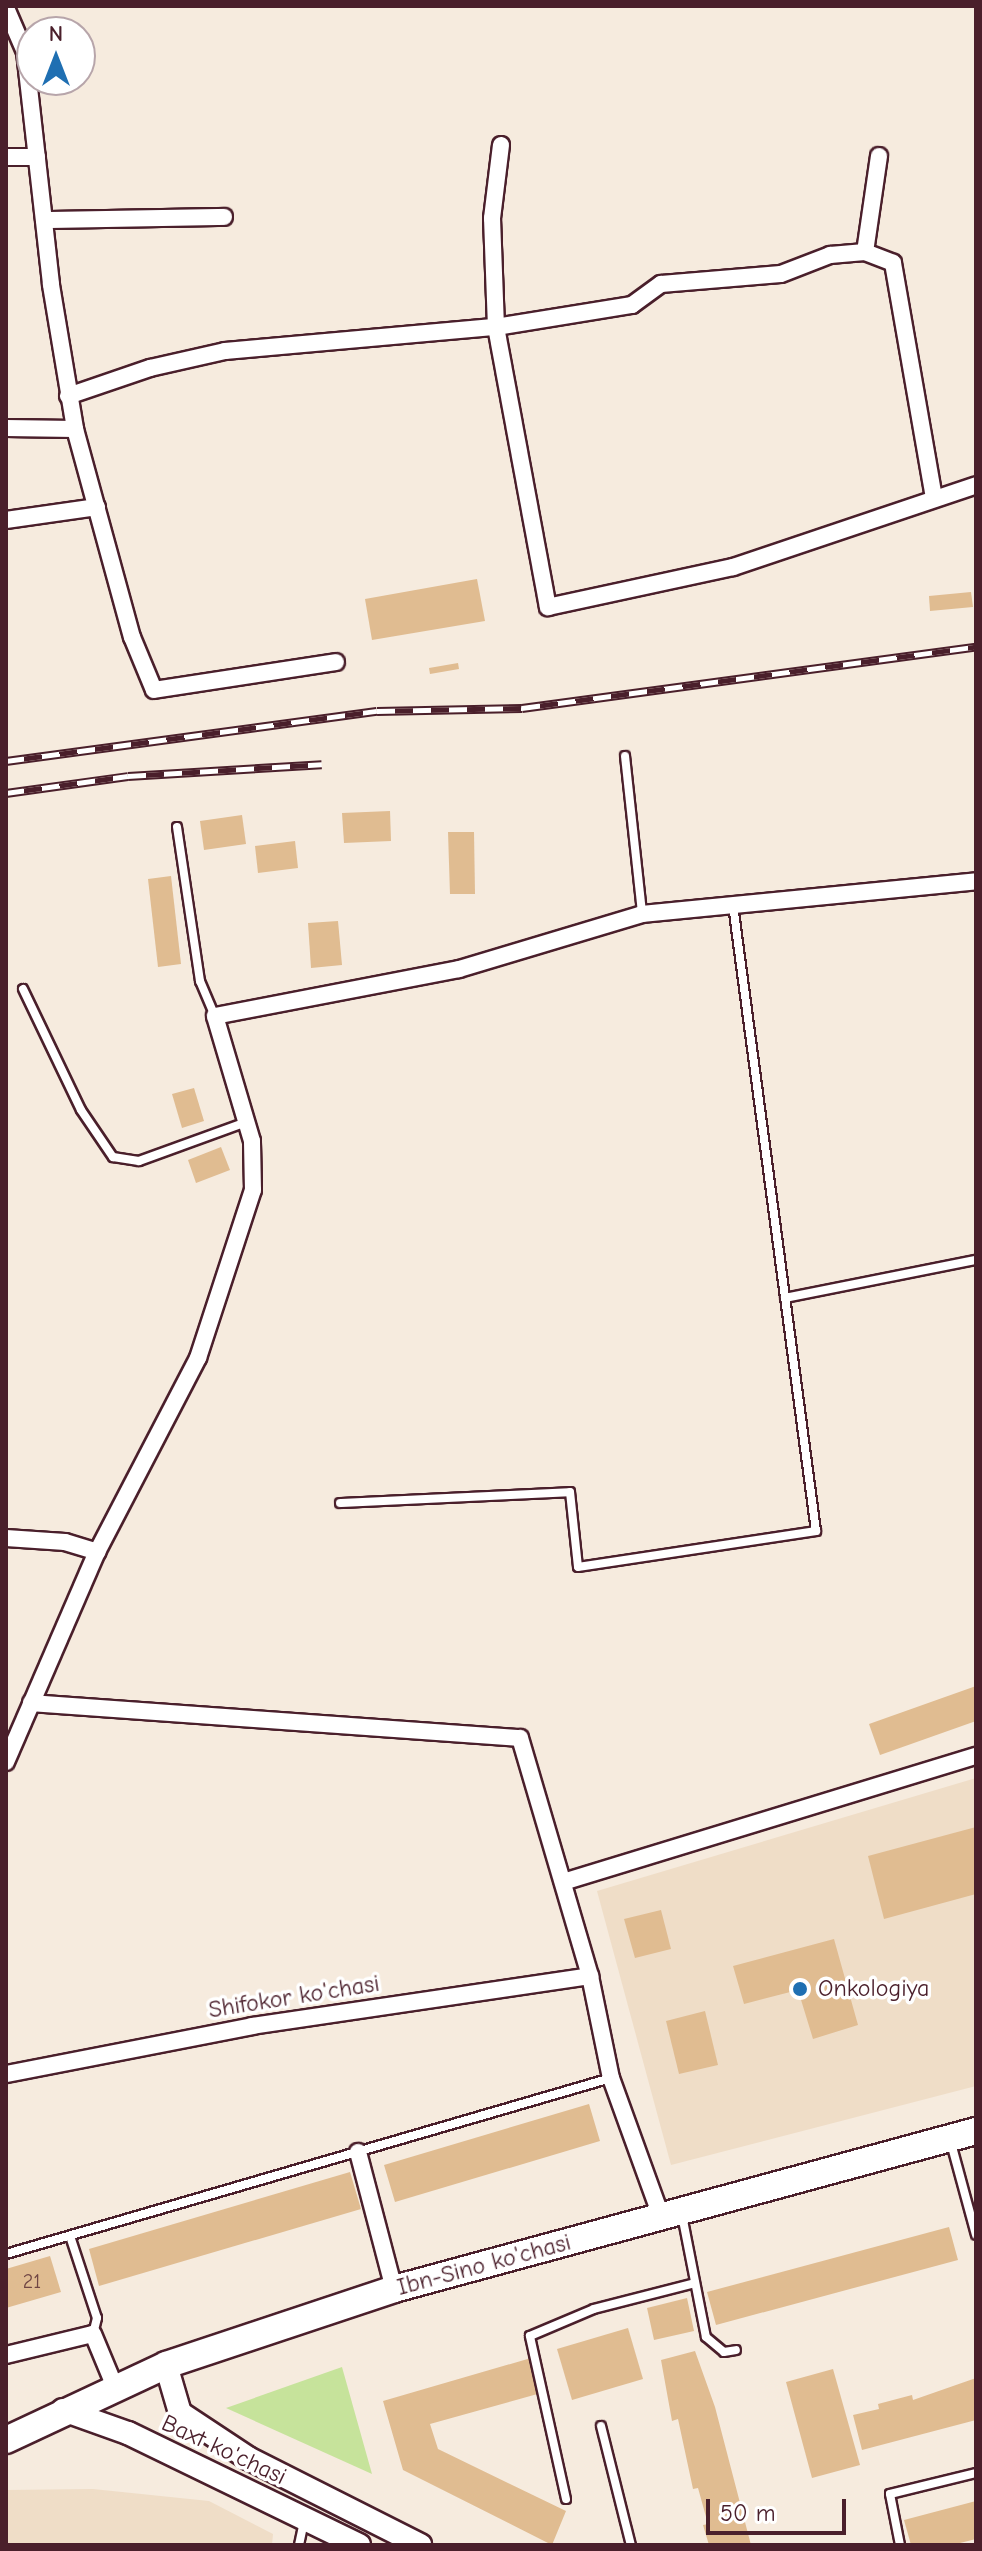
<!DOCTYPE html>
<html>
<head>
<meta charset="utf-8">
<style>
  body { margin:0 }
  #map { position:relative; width:982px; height:2551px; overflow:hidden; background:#f6ebde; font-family:"Comic Neue",sans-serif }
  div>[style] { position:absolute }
  .built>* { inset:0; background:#efddc7 }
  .green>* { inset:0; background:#c6e39b }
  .building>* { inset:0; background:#e0bc91 }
  .roads { filter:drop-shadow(2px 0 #4a1f2b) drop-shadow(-2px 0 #4a1f2b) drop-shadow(0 2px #4a1f2b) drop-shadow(0 -2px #4a1f2b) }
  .lane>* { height:8px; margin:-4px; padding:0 4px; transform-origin:4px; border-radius:4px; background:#fff }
  .street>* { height:16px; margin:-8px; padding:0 8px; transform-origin:8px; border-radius:8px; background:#fff }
  .secondary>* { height:22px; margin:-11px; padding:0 11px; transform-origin:11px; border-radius:11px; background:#fff }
  .primary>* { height:26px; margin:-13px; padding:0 13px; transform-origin:13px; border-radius:13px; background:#fff }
  .rail>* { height:9px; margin-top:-4.5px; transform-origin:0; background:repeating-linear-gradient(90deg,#fff 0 18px,#4a1f2b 0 36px); box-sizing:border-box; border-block:2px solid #4a1f2b }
  .dots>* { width:22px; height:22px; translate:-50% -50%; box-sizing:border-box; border:4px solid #fff; border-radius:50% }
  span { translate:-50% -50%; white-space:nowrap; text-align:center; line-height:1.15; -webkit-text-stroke:7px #fff; paint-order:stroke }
  .number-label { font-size:20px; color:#704644 }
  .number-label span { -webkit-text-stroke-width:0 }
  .poi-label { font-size:24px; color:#4a1f2b }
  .left { translate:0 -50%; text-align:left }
  .street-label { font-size:24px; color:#4a1f2b }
  .frame { position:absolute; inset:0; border:8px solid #4a1f2b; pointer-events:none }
  .north { position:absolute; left:16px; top:16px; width:80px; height:80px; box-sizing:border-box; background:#fff; border:2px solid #b7a5aa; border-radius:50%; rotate:0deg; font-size:22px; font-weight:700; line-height:32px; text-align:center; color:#4a1f2b }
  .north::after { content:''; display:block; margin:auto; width:28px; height:36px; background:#1f6fb2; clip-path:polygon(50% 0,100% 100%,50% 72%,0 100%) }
  .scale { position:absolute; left:706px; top:2499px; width:140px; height:36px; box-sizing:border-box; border:4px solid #4a1f2b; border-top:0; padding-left:10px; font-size:24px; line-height:28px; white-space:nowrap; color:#4a1f2b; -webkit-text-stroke:6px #fff; paint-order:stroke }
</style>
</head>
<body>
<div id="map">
  <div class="built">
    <div style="clip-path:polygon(976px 1778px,976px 2086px,671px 2165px,597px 1891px)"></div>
    <div style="clip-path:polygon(93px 2489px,209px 2501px,273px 2534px,272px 2545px,6px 2545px,6px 2490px)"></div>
  </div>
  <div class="green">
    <div style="clip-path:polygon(342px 2367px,372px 2474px,226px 2408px)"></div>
  </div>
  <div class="building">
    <div style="clip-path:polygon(477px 579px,485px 621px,372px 640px,365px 599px)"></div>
    <div style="clip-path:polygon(971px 592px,973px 607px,930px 611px,929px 596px)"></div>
    <div style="clip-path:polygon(458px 663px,459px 669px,430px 674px,429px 668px)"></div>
    <div style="clip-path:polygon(390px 811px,391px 841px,344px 843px,342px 813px)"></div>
    <div style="clip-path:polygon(242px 815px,246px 844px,204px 850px,200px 821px)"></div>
    <div style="clip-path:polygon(448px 832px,474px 832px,475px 894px,450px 894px)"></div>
    <div style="clip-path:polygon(295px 841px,298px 868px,258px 873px,255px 846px)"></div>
    <div style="clip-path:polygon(171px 876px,181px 964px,158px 967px,148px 879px)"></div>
    <div style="clip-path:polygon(338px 921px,342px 965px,311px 968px,308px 923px)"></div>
    <div style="clip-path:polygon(194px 1088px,204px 1121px,182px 1128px,172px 1094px)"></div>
    <div style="clip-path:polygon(221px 1147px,230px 1170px,196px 1183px,188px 1160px)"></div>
    <div style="clip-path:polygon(976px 1686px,976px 1721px,880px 1755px,869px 1724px)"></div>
    <div style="clip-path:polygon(976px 1827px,976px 1894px,884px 1919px,868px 1856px)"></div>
    <div style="clip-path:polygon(661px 1910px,671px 1949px,635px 1958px,624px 1919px)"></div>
    <div style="clip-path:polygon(834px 1939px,858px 2025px,813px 2039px,798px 1990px,744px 2004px,733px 1966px)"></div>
    <div style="clip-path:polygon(705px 2011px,718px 2065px,679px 2074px,666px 2021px)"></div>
    <div style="clip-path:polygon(589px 2104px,600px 2141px,395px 2202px,384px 2165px)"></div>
    <div style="clip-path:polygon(350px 2172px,361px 2209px,99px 2286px,89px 2249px)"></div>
    <div style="clip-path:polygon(949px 2227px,958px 2260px,716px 2325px,707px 2292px)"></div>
    <div style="clip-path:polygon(50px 2256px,61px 2292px,6px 2308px,6px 2269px)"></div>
    <div style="clip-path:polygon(687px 2298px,694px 2331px,654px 2340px,647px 2308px)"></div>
    <div style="clip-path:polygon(628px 2328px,643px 2379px,572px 2400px,557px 2349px)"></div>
    <div style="clip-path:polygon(695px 2351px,715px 2407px,751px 2545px,709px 2545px,703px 2525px,708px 2524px,698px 2488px,693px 2489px,678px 2419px,672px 2421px,661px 2360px)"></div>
    <div style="clip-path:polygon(531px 2358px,541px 2393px,430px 2424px,438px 2449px,566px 2511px,552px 2545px,403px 2470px,383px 2401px)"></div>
    <div style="clip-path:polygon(833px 2369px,860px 2465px,812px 2478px,786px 2382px)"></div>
    <div style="clip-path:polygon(976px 2378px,976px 2420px,862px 2450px,853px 2415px,879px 2409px,878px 2404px,912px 2395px,913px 2400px)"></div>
    <div style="clip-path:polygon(976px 2501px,976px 2539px,952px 2545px,911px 2545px,904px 2520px)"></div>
  </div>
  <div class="roads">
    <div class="lane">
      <div style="left:625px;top:756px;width:158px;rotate:83.8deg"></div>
      <div style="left:177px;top:827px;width:156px;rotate:81.5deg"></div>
      <div style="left:200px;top:981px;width:38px;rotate:67deg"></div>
      <div style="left:23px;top:989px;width:134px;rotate:64.4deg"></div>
      <div style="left:81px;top:1110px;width:57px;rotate:55.8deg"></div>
      <div style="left:113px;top:1157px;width:26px;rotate:9deg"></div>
      <div style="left:139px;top:1161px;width:114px;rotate:-20deg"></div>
      <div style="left:785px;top:1298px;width:195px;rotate:-11.3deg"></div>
      <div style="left:340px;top:1503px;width:230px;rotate:-2.7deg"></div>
      <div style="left:570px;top:1492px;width:75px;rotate:83.9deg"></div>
      <div style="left:578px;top:1567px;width:241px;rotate:-8.6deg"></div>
      <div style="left:816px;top:1531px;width:631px;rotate:-97.55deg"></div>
      <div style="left:951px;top:2143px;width:95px;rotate:74.8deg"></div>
      <div style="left:682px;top:2215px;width:124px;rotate:78.9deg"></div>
      <div style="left:706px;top:2337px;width:23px;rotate:40deg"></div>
      <div style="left:724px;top:2352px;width:12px;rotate:-9deg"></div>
      <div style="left:70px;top:2236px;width:86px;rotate:71.8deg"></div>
      <div style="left:97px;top:2318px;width:16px;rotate:104deg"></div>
      <div style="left:6px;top:2254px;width:630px;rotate:-16.22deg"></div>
      <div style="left:601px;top:2426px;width:123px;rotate:75.9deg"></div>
      <div style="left:566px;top:2499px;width:167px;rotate:-102.5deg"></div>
      <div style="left:530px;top:2336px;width:69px;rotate:-22.9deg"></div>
      <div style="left:594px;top:2309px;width:104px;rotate:-14.4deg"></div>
      <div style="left:299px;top:2545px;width:24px;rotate:-78deg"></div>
      <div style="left:900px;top:2545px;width:52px;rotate:-101.1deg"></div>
      <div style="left:890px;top:2494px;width:89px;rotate:-13.7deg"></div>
    </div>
    <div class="street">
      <div style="left:6px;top:8px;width:48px;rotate:66.6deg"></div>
      <div style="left:25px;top:52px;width:234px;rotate:83.6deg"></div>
      <div style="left:51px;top:285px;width:146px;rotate:80.5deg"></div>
      <div style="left:75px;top:429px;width:216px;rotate:74.7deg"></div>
      <div style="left:132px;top:637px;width:57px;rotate:67.5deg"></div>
      <div style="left:154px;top:690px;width:184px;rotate:-8.7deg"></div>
      <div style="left:501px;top:145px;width:74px;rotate:97deg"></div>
      <div style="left:492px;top:218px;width:109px;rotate:87.9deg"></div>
      <div style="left:496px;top:327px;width:138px;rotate:-9.2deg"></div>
      <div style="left:632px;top:305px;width:36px;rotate:-36deg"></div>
      <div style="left:661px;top:284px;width:120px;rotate:-4.8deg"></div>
      <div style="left:781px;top:274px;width:53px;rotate:-21.2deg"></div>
      <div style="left:830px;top:255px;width:35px;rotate:-5deg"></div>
      <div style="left:865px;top:252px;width:30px;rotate:21deg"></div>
      <div style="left:893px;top:263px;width:239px;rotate:80.1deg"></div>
      <div style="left:6px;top:157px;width:31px"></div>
      <div style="left:44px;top:220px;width:180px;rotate:-1deg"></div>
      <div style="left:865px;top:252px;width:97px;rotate:-81.7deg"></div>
      <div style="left:68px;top:396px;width:87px;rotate:-18.9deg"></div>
      <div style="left:150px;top:368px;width:77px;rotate:-12.8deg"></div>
      <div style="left:225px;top:351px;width:272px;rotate:-5.1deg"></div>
      <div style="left:496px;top:327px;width:285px;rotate:79.5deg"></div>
      <div style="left:548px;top:607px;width:189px;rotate:-12.2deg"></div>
      <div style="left:733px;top:567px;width:256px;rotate:-18.6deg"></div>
      <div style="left:6px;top:428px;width:69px;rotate:0.8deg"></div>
      <div style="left:6px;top:520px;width:92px;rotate:-8.1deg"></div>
      <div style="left:6px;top:1538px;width:59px;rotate:3.9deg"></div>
      <div style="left:65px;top:1542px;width:34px;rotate:17deg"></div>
      <div style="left:31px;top:1703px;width:490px;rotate:4.1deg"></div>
      <div style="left:520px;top:1738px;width:248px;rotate:73.6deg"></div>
      <div style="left:590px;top:1976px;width:104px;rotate:78.4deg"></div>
      <div style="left:611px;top:2078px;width:147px;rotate:70.1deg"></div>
      <div style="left:6px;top:1762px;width:229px;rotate:-66.6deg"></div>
      <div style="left:97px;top:1552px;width:219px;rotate:-62.5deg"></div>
      <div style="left:198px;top:1358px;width:177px;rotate:-71.9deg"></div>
      <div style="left:253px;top:1190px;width:49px;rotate:-91.2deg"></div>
      <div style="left:252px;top:1141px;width:130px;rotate:-106.5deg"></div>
      <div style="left:215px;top:1016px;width:248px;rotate:-10.9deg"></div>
      <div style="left:459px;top:969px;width:191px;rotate:-16.7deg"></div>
      <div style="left:642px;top:914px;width:336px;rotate:-5.6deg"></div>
      <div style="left:563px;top:1882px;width:432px;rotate:-17deg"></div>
      <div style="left:6px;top:2074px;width:251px;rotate:-11deg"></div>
      <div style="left:252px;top:2026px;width:342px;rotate:-8.4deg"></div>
      <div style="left:358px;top:2152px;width:142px;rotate:75.3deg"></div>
      <div style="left:6px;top:2355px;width:89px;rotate:-13.6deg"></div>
      <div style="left:93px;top:2334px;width:57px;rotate:67.5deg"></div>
    </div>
    <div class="secondary">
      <div style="left:166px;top:2365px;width:50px;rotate:73.7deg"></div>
      <div style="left:180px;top:2413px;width:82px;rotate:33.5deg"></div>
      <div style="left:248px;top:2458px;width:193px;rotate:26.8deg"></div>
      <div style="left:63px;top:2410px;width:69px;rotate:19.5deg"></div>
      <div style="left:128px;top:2433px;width:257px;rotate:25.9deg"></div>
    </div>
    <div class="primary">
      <div style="left:6px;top:2440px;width:177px;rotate:-25.1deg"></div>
      <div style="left:166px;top:2365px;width:240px;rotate:-18.4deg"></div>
      <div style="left:394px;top:2289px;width:603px;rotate:-15.19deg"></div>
    </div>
  </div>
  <div class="rail">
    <div style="left:6px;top:761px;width:374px;rotate:-7.7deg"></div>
    <div style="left:377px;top:711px;width:145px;rotate:-1.2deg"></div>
    <div style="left:522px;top:708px;width:458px;rotate:-7.7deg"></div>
    <div style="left:6px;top:793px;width:123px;rotate:-7.9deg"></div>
    <div style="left:128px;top:776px;width:194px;rotate:-3.5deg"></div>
  </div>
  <div class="dots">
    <div style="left:800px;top:1989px;background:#1f6fb2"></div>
  </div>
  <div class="number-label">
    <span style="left:32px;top:2281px">21</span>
  </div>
  <div class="poi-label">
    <span class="left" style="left:818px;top:1989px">Onkologiya</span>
  </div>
  <div class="street-label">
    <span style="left:294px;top:1997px;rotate:-9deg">Shifokor ko'chasi</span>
    <span style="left:484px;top:2265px;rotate:-15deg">Ibn-Sino ko'chasi</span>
    <span style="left:224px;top:2450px;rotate:25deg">Baxt ko'chasi</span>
  </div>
  <div class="frame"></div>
  <div class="north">N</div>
  <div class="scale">50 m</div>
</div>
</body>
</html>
